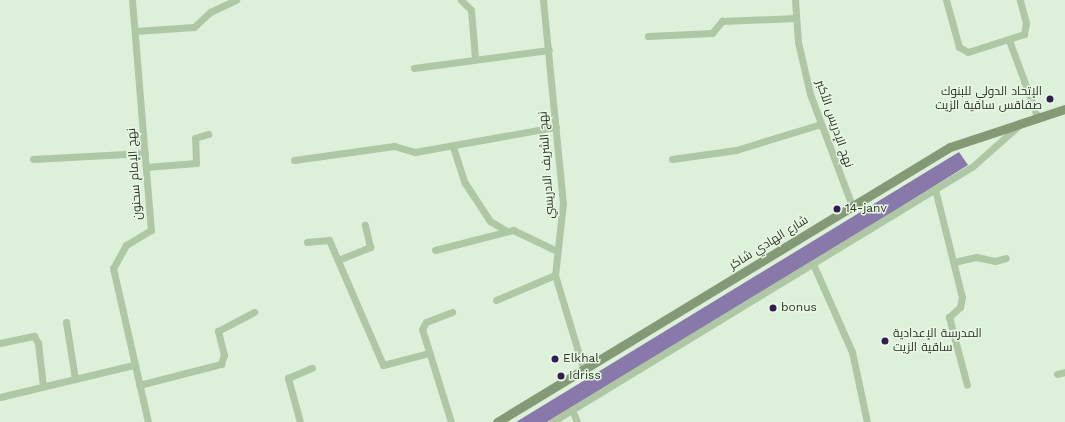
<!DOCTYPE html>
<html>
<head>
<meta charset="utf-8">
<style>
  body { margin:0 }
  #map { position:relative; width:1065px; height:422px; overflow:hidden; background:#ddf0d9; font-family:"Work Sans",Cairo,sans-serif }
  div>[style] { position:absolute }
  .water>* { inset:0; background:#8979ab }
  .street>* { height:7px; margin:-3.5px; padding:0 3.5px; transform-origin:3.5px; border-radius:3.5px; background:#aec7a5 }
  .secondary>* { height:9px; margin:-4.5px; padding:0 4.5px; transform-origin:4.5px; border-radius:4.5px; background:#849a77 }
  .dots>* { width:11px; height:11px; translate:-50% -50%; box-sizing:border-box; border:2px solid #e8f8e4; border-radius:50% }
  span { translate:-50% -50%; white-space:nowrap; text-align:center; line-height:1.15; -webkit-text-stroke:3px #e8f8e4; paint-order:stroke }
  .poi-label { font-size:12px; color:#2b3326 }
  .right { translate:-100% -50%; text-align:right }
  .left { translate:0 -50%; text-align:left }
  .street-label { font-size:12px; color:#2b3326 }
</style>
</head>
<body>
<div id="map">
  <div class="water">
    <div style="clip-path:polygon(959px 152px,968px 165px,896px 210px,547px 422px,516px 422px)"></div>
  </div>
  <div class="street">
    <div style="left:132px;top:0;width:231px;rotate:85.3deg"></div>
    <div style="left:151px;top:230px;width:29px;rotate:149deg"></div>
    <div style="left:126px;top:245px;width:26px;rotate:119deg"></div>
    <div style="left:113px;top:268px;width:158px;rotate:77.2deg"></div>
    <div style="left:461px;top:0;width:14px;rotate:45deg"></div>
    <div style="left:471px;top:10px;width:48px;rotate:85.2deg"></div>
    <div style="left:543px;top:0;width:204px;rotate:84.4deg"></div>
    <div style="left:563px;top:203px;width:72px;rotate:96.3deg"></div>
    <div style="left:555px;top:275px;width:100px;rotate:73.2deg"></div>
    <div style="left:795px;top:0;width:42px;rotate:85.9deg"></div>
    <div style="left:798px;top:42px;width:53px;rotate:77deg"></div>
    <div style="left:810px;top:94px;width:120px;rotate:69.4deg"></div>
    <div style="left:946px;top:0;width:49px;rotate:74.5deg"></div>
    <div style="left:959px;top:47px;width:10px;rotate:29deg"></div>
    <div style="left:968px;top:52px;width:59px;rotate:-17.8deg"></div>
    <div style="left:1024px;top:34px;width:11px;rotate:-80deg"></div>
    <div style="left:1026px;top:23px;width:24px;rotate:-105deg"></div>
    <div style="left:135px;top:31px;width:59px;rotate:-3.9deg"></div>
    <div style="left:194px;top:27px;width:22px;rotate:-43deg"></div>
    <div style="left:210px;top:12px;width:29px;rotate:-25deg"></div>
    <div style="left:648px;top:36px;width:64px;rotate:-2.7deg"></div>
    <div style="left:712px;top:33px;width:16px;rotate:-50deg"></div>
    <div style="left:722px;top:21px;width:74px;rotate:-2.3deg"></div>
    <div style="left:1009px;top:40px;width:84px;rotate:69.8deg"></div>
    <div style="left:414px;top:68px;width:136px;rotate:-7.6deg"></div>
    <div style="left:453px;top:147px;width:38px;rotate:72deg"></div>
    <div style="left:465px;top:183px;width:45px;rotate:56.7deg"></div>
    <div style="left:490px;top:221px;width:17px;rotate:31deg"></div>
    <div style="left:33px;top:159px;width:112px;rotate:-3.1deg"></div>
    <div style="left:672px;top:159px;width:65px;rotate:-8deg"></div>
    <div style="left:736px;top:150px;width:89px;rotate:-17deg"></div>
    <div style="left:294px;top:160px;width:101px;rotate:-8deg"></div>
    <div style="left:394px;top:146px;width:22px;rotate:16deg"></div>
    <div style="left:415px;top:152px;width:143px;rotate:-10.1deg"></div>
    <div style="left:146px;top:167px;width:50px;rotate:-4.6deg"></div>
    <div style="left:196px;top:163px;width:25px;rotate:-92deg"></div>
    <div style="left:195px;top:138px;width:14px;rotate:-17deg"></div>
    <div style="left:935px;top:189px;width:111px;rotate:76deg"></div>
    <div style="left:962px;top:297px;width:10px;rotate:101deg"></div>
    <div style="left:960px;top:307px;width:15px;rotate:138deg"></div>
    <div style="left:949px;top:317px;width:70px;rotate:75.2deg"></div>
    <div style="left:307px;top:242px;width:22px;rotate:-5deg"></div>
    <div style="left:329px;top:240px;width:136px;rotate:66.6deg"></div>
    <div style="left:383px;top:365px;width:48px;rotate:-14.6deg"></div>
    <div style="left:435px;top:250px;width:81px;rotate:-14.4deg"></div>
    <div style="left:513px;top:230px;width:49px;rotate:25.5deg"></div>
    <div style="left:338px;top:260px;width:35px;rotate:-22deg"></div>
    <div style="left:370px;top:247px;width:23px;rotate:-103deg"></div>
    <div style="left:954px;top:262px;width:23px;rotate:-13deg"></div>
    <div style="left:976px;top:257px;width:19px;rotate:12deg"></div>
    <div style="left:995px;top:261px;width:11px;rotate:-15deg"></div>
    <div style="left:813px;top:264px;width:96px;rotate:66.1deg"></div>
    <div style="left:852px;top:352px;width:72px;rotate:77.9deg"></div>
    <div style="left:496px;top:300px;width:64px;rotate:-23deg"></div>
    <div style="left:66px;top:322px;width:58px;rotate:81deg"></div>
    <div style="left:0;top:343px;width:35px;rotate:-12deg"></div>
    <div style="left:34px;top:336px;width:8px;rotate:60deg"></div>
    <div style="left:38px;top:343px;width:43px;rotate:83.4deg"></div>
    <div style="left:1057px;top:374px;width:8px;rotate:-14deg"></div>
    <div style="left:139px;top:385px;width:85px;rotate:-14.4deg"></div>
    <div style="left:221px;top:364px;width:9px;rotate:-72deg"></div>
    <div style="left:224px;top:355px;width:25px;rotate:-104deg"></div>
    <div style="left:218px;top:331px;width:41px;rotate:-27.8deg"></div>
    <div style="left:0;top:397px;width:137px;rotate:-13.5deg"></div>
    <div style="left:572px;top:410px;width:13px;rotate:67deg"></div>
    <div style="left:300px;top:422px;width:46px;rotate:-105.3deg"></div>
    <div style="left:288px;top:378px;width:26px;rotate:-23deg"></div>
    <div style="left:451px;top:422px;width:97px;rotate:-107.3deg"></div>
    <div style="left:422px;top:329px;width:8px;rotate:-60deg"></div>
    <div style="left:426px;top:322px;width:28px;rotate:-21deg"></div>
    <div style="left:552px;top:422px;width:491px;rotate:-31.3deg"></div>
    <div style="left:972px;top:167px;width:60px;rotate:-41.6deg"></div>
  </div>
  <div class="secondary">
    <div style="left:497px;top:422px;width:530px;rotate:-31.26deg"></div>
    <div style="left:950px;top:147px;width:121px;rotate:-18.3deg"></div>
  </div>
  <div class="dots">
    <div style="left:1050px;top:99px;background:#301e52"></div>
    <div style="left:837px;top:209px;background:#301e52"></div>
    <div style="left:773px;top:308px;background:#301e52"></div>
    <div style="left:885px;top:341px;background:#301e52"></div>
    <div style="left:555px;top:359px;background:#301e52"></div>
    <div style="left:561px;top:376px;background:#301e52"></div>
  </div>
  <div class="poi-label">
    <span class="right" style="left:1042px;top:99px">الإتحاد الدولي للبنوك<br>صفاقس ساقية الزيت</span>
    <span class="left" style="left:845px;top:209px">14-janv</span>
    <span class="left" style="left:781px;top:308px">bonus</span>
    <span class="left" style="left:893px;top:341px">المدرسة الإعدادية<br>ساقية الزيت</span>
    <span class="left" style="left:563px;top:359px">Elkhal</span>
    <span class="left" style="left:569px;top:376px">Idriss</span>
  </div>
  <div class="street-label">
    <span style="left:834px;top:124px;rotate:71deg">نهج الإدريس الأكبر</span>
    <span style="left:547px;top:165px;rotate:-94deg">نهج الشريف الادريسي</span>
    <span style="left:135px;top:174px;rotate:-94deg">نهج الإمام سحنون</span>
    <span style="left:769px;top:243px;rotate:-32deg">شارع الهادي شاكر</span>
  </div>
</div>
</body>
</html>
